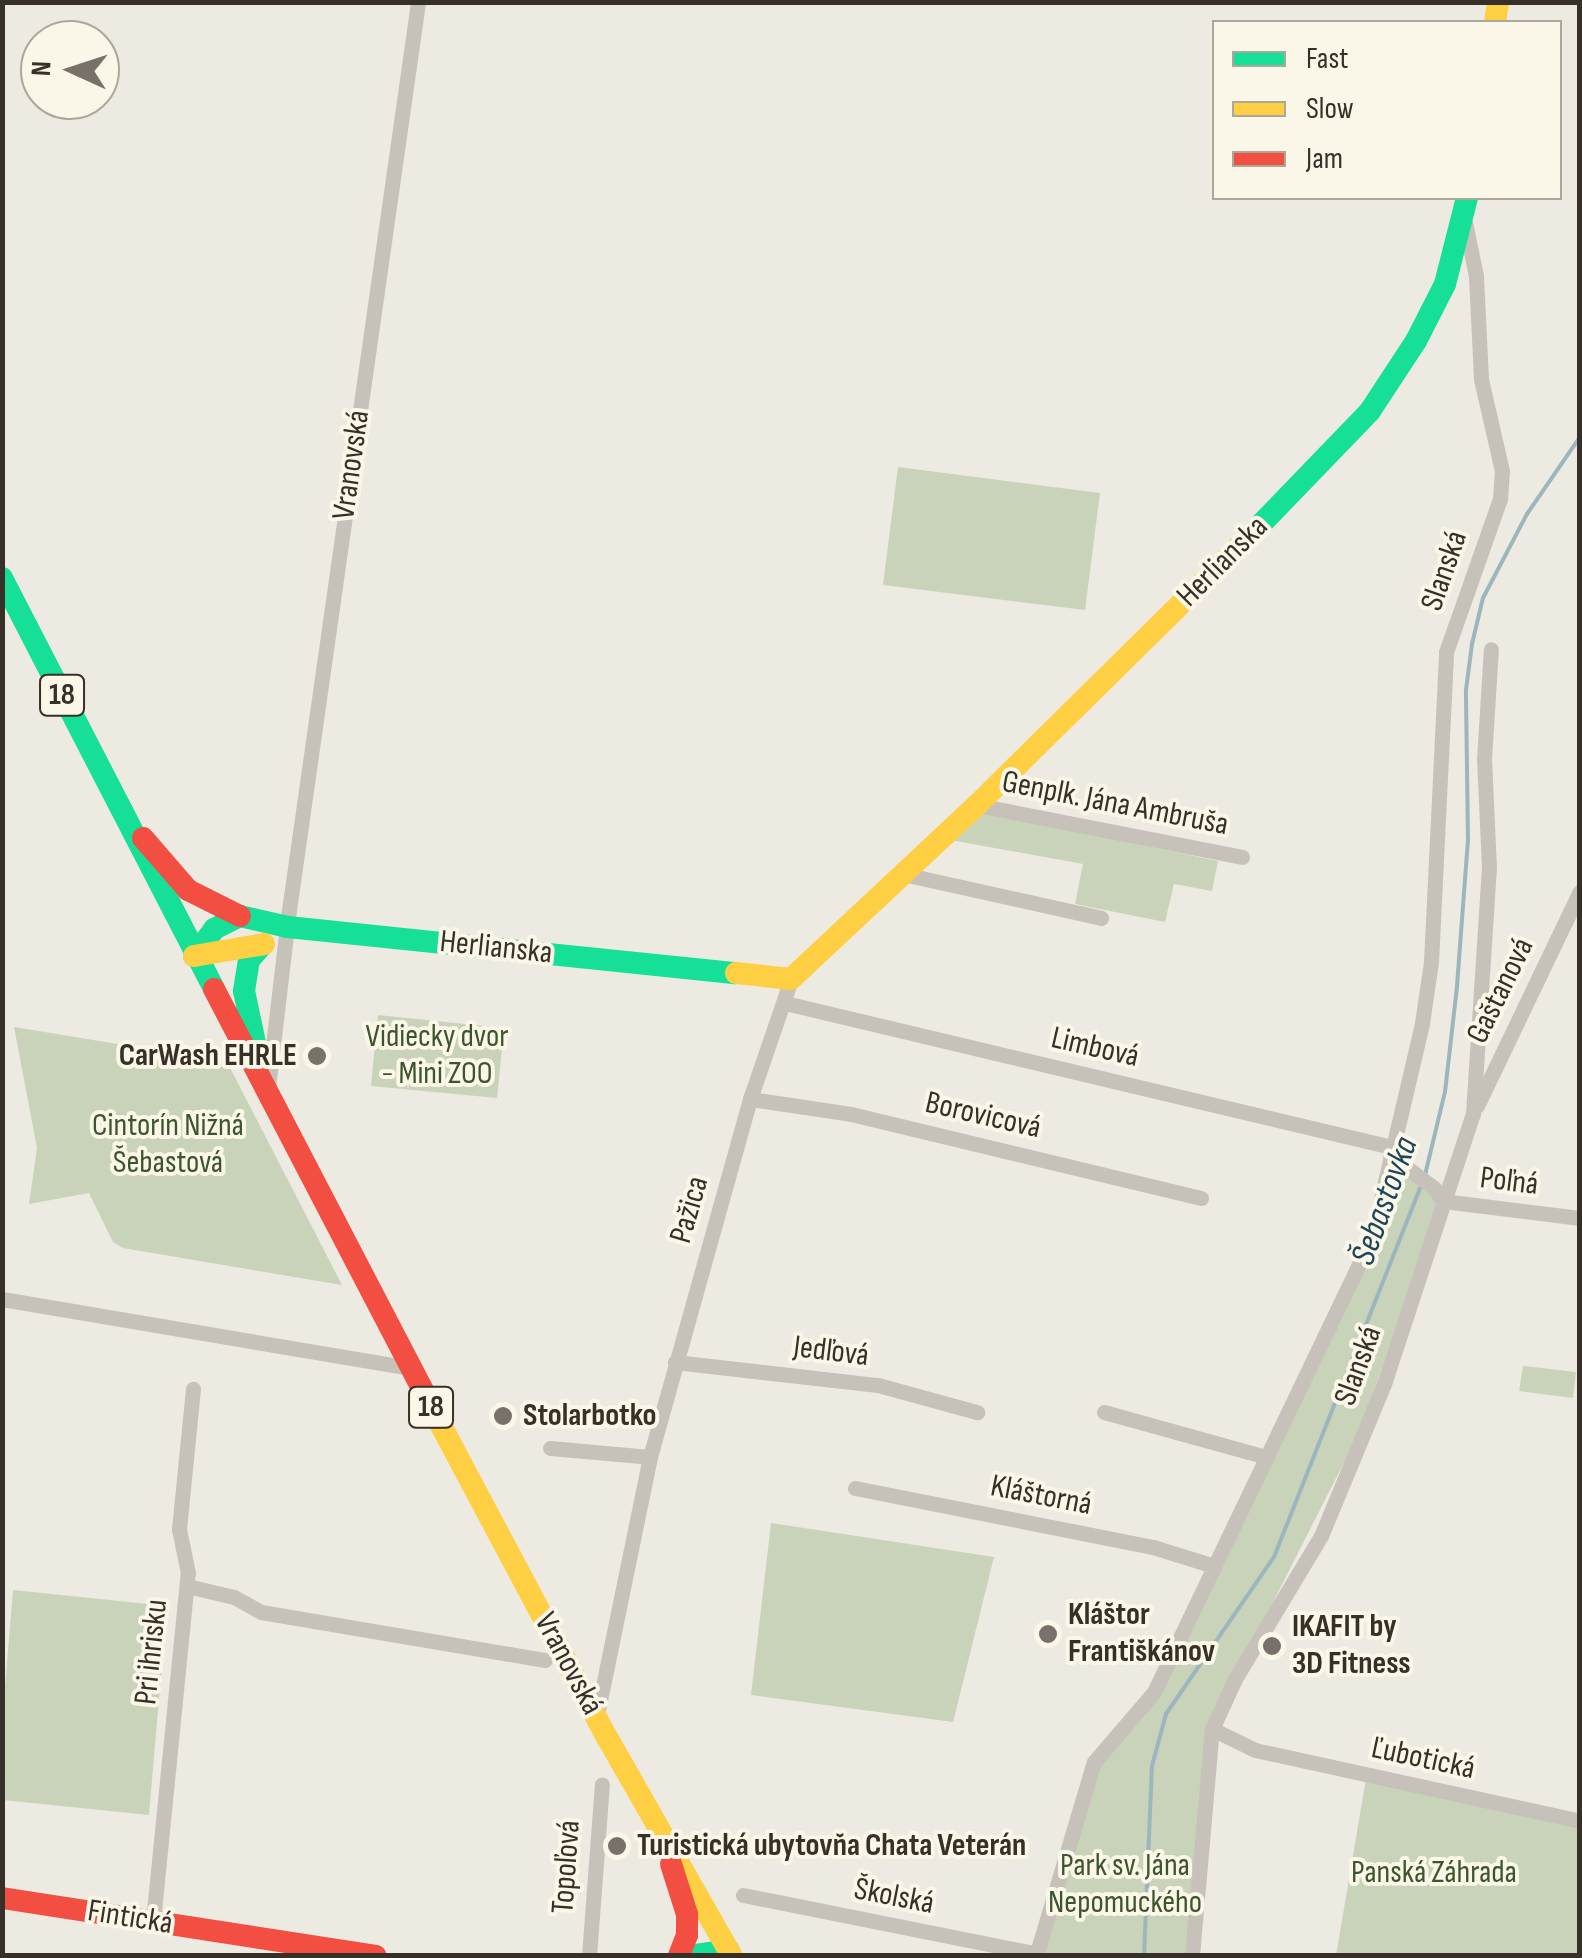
<!DOCTYPE html>
<html>
<head>
<meta charset="utf-8">
<style>
  body { margin:0 }
  #map { position:relative; width:1582px; height:1958px; overflow:hidden; background:#edeae1; font-family:"Sofia Sans Condensed",sans-serif }
  div>[style] { position:absolute }
  .green>* { inset:0; background:#c9d3ba }
  .stream>* { height:4px; margin:-2px; padding:0 2px; transform-origin:2px; border-radius:2px; background:#9cb6be }
  .street>* { height:15px; margin:-7.5px; padding:0 7.5px; transform-origin:7.5px; border-radius:7.5px; background:#c6c2b9 }
  .fast>* { height:22px; margin:-11px; padding:0 11px; transform-origin:11px; border-radius:11px; background:#16e098 }
  .slow>* { height:22px; margin:-11px; padding:0 11px; transform-origin:11px; border-radius:11px; background:#ffcf43 }
  .jam>* { height:22px; margin:-11px; padding:0 11px; transform-origin:11px; border-radius:11px; background:#f24e42 }
  .dots>* { width:28px; height:28px; translate:-50% -50%; box-sizing:border-box; border:5px solid #faf6e8; border-radius:50% }
  span { translate:-50% -50%; white-space:nowrap; text-align:center; line-height:1.15; -webkit-text-stroke:8px #faf6e8; paint-order:stroke }
  .shield-label span { padding:2px 8px; background:#faf6e8; border:2px solid; border-radius:8px; -webkit-text-stroke-width:0 }
  .shield-label { font-size:30px; color:#373028; font-weight:700 }
  .street-label { font-size:32px; color:#373028 }
  .park-label { font-size:32px; color:#3c552c }
  .poi-label { font-size:32px; color:#373028; font-weight:700 }
  .right { translate:-100% -50%; text-align:right }
  .left { translate:0 -50%; text-align:left }
  .water-label { font-size:35px; color:#1d4658; font-style:italic }
  .frame { position:absolute; inset:0; border:5px solid #373028; pointer-events:none }
  .legend { position:absolute; left:1212px; top:20px; width:350px; height:180px; box-sizing:border-box; background:#faf6e8; border:2px solid #aca79b; margin:0; padding:12px 18px; list-style:none; font-size:30px; color:#373028 }
  .legend li { display:flex; align-items:center; gap:20px; height:50px }
  .legend b { width:50px; border:2px solid #aca79b }
  .north { position:absolute; left:20px; top:20px; width:100px; height:100px; box-sizing:border-box; background:#faf6e8; border:2px solid #aca79b; border-radius:50%; rotate:273deg; font-size:28px; font-weight:700; line-height:40px; text-align:center; color:#373028 }
  .north::after { content:''; display:block; margin:auto; width:35px; height:45px; background:#777169; clip-path:polygon(50% 0,100% 100%,50% 72%,0 100%) }
</style>
</head>
<body>
<div id="map">
  <div class="green">
    <div style="clip-path:polygon(898px 467px,1100px 493px,1085px 610px,883px 585px)"></div>
    <div style="clip-path:polygon(963px 808px,1218px 861px,1212px 891px,1174px 884px,1165px 922px,1075px 904px,1083px 864px,934px 837px)"></div>
    <div style="clip-path:polygon(378px 1015px,504px 1028px,497px 1098px,371px 1086px)"></div>
    <div style="clip-path:polygon(14px 1027px,227px 1062px,342px 1285px,123px 1248px,113px 1242px,89px 1193px,29px 1204px,37px 1148px)"></div>
    <div style="clip-path:polygon(1390px 1158px,1441px 1197px,1361px 1429px,1211px 1724px,1191px 1955px,1035px 1956px,1083px 1788px,1154px 1692px,1345px 1294px)"></div>
    <div style="clip-path:polygon(1523px 1366px,1576px 1372px,1573px 1398px,1519px 1391px)"></div>
    <div style="clip-path:polygon(771px 1523px,994px 1557px,953px 1722px,751px 1695px)"></div>
    <div style="clip-path:polygon(13px 1590px,167px 1606px,149px 1815px,3px 1800px,3px 1711px)"></div>
    <div style="clip-path:polygon(1367px 1773px,1579px 1821px,1579px 1955px,1336px 1956px)"></div>
  </div>
  <div class="stream">
    <div style="left:1425px;top:1175px;width:85px;rotate:-76.5deg"></div>
    <div style="left:1445px;top:1092px;width:107px;rotate:-83.5deg"></div>
    <div style="left:1457px;top:986px;width:146px;rotate:-85.7deg"></div>
    <div style="left:1468px;top:840px;width:150px;rotate:-90.8deg"></div>
    <div style="left:1466px;top:690px;width:46px;rotate:-82.6deg"></div>
    <div style="left:1472px;top:644px;width:47px;rotate:-76.6deg"></div>
    <div style="left:1483px;top:598px;width:95px;rotate:-62.4deg"></div>
    <div style="left:1527px;top:514px;width:93px;rotate:-55.5deg"></div>
    <div style="left:1144px;top:1956px;width:190px;rotate:-87.6deg"></div>
    <div style="left:1152px;top:1766px;width:54px;rotate:-74.9deg"></div>
    <div style="left:1166px;top:1714px;width:191px;rotate:-55.5deg"></div>
    <div style="left:1274px;top:1557px;width:401px;rotate:-68.4deg"></div>
  </div>
  <div class="street">
    <div style="left:977px;top:805px;width:270px;rotate:11.1deg"></div>
    <div style="left:903px;top:874px;width:203px;rotate:12.5deg"></div>
    <div style="left:785px;top:1003px;width:624px;rotate:13.35deg"></div>
    <div style="left:268px;top:1088px;width:179px;rotate:-83.3deg"></div>
    <div style="left:289px;top:910px;width:917px;rotate:-81.91deg"></div>
    <div style="left:750px;top:1099px;width:102px;rotate:8.4deg"></div>
    <div style="left:851px;top:1114px;width:360px;rotate:13.5deg"></div>
    <div style="left:1477px;top:1106px;width:238px;rotate:-64.4deg"></div>
    <div style="left:1390px;top:1155px;width:55px;rotate:36.9deg"></div>
    <div style="left:1434px;top:1188px;width:16px;rotate:55deg"></div>
    <div style="left:1443px;top:1201px;width:138px;rotate:7.1deg"></div>
    <div style="left:2px;top:1299px;width:415px;rotate:9.6deg"></div>
    <div style="left:675px;top:1362px;width:204px;rotate:6.5deg"></div>
    <div style="left:878px;top:1385px;width:103px;rotate:15.3deg"></div>
    <div style="left:1104px;top:1412px;width:168px;rotate:15.5deg"></div>
    <div style="left:550px;top:1448px;width:100px;rotate:5.1deg"></div>
    <div style="left:855px;top:1488px;width:304px;rotate:11.2deg"></div>
    <div style="left:1153px;top:1547px;width:64px;rotate:17.3deg"></div>
    <div style="left:187px;top:1586px;width:48px;rotate:13.2deg"></div>
    <div style="left:234px;top:1597px;width:31px;rotate:29deg"></div>
    <div style="left:261px;top:1612px;width:288px;rotate:9.6deg"></div>
    <div style="left:597px;top:1715px;width:263px;rotate:-78.4deg"></div>
    <div style="left:650px;top:1457px;width:372px;rotate:-74.4deg"></div>
    <div style="left:750px;top:1099px;width:127px;rotate:-71.1deg"></div>
    <div style="left:1212px;top:1729px;width:48px;rotate:26deg"></div>
    <div style="left:1255px;top:1750px;width:333px;rotate:12.3deg"></div>
    <div style="left:743px;top:1895px;width:297px;rotate:11.3deg"></div>
    <div style="left:153px;top:1921px;width:350px;rotate:-84.3deg"></div>
    <div style="left:188px;top:1573px;width:45px;rotate:-101.6deg"></div>
    <div style="left:179px;top:1529px;width:141px;rotate:-84.3deg"></div>
    <div style="left:589px;top:1956px;width:172px;rotate:-85.7deg"></div>
    <div style="left:1036px;top:1956px;width:202px;rotate:-73.4deg"></div>
    <div style="left:1094px;top:1762px;width:92px;rotate:-49.4deg"></div>
    <div style="left:1154px;top:1692px;width:505px;rotate:-64.4deg"></div>
    <div style="left:1372px;top:1237px;width:220px;rotate:-76.8deg"></div>
    <div style="left:1422px;top:1023px;width:62px;rotate:-81.6deg"></div>
    <div style="left:1431px;top:962px;width:310px;rotate:-87.2deg"></div>
    <div style="left:1446px;top:652px;width:162px;rotate:-70.6deg"></div>
    <div style="left:1500px;top:499px;width:28px;rotate:-86deg"></div>
    <div style="left:1502px;top:471px;width:94px;rotate:-102.9deg"></div>
    <div style="left:1481px;top:379px;width:103px;rotate:-92.8deg"></div>
    <div style="left:1476px;top:276px;width:55px;rotate:-101.5deg"></div>
    <div style="left:1192px;top:1956px;width:228px;rotate:-85deg"></div>
    <div style="left:1212px;top:1729px;width:55px;rotate:-65.3deg"></div>
    <div style="left:1235px;top:1679px;width:167px;rotate:-59deg"></div>
    <div style="left:1321px;top:1536px;width:165px;rotate:-67.5deg"></div>
    <div style="left:1384px;top:1384px;width:284px;rotate:-71.8deg"></div>
    <div style="left:1473px;top:1114px;width:247px;rotate:-86.3deg"></div>
    <div style="left:1489px;top:868px;width:109px;rotate:-92.6deg"></div>
    <div style="left:1484px;top:759px;width:110px;rotate:-86.4deg"></div>
  </div>
  <div class="fast">
    <div style="left:1236px;top:550px;width:193px;rotate:-46deg"></div>
    <div style="left:1370px;top:411px;width:84px;rotate:-56.7deg"></div>
    <div style="left:1416px;top:341px;width:64px;rotate:-63deg"></div>
    <div style="left:1445px;top:284px;width:89px;rotate:-75.7deg"></div>
    <div style="left:2px;top:578px;width:462px;rotate:62.7deg"></div>
    <div style="left:194px;top:956px;width:34px;rotate:-53deg"></div>
    <div style="left:214px;top:929px;width:29px;rotate:-27deg"></div>
    <div style="left:240px;top:916px;width:49px;rotate:12.9deg"></div>
    <div style="left:288px;top:927px;width:450px;rotate:5.9deg"></div>
    <div style="left:259px;top:1062px;width:73px;rotate:-101.9deg"></div>
    <div style="left:244px;top:991px;width:31px;rotate:-81deg"></div>
    <div style="left:249px;top:960px;width:18px;rotate:-49deg"></div>
    <div style="left:689px;top:1956px;width:40px;rotate:-8.5deg"></div>
  </div>
  <div class="slow">
    <div style="left:1495px;top:22px;width:20px;rotate:-81deg"></div>
    <div style="left:194px;top:956px;width:71px;rotate:-9.7deg"></div>
    <div style="left:736px;top:973px;width:55px;rotate:6.2deg"></div>
    <div style="left:791px;top:979px;width:255px;rotate:-43.1deg"></div>
    <div style="left:977px;top:805px;width:363px;rotate:-44.6deg"></div>
    <div style="left:437px;top:1418px;width:364px;rotate:62deg"></div>
    <div style="left:608px;top:1739px;width:250px;rotate:60.3deg"></div>
  </div>
  <div class="jam">
    <div style="left:143px;top:838px;width:69px;rotate:49.1deg"></div>
    <div style="left:188px;top:890px;width:58px;rotate:26.6deg"></div>
    <div style="left:214px;top:989px;width:483px;rotate:62.5deg"></div>
    <div style="left:671px;top:1864px;width:52px;rotate:72.3deg"></div>
    <div style="left:687px;top:1914px;width:21px;rotate:90deg"></div>
    <div style="left:687px;top:1935px;width:22px;rotate:111deg"></div>
    <div style="left:2px;top:1898px;width:378px;rotate:8.8deg"></div>
  </div>
  <div class="dots">
    <div style="left:317px;top:1056px;background:#777169"></div>
    <div style="left:503px;top:1416px;background:#777169"></div>
    <div style="left:1048px;top:1634px;background:#777169"></div>
    <div style="left:1272px;top:1646px;background:#777169"></div>
    <div style="left:617px;top:1846px;background:#777169"></div>
  </div>
  <div class="shield-label">
    <span style="left:62px;top:695px">18</span>
    <span style="left:431px;top:1407px">18</span>
  </div>
  <div class="street-label">
    <span style="left:352px;top:465px;rotate:-82deg">Vranovská</span>
    <span style="left:1223px;top:562px;rotate:-45deg">Herlianska</span>
    <span style="left:1445px;top:571px;rotate:-71deg">Slanská</span>
    <span style="left:1115px;top:804px;rotate:11deg">Genplk. Jána Ambruša</span>
    <span style="left:496px;top:948px;rotate:6deg">Herlianska</span>
    <span style="left:1501px;top:991px;rotate:-64deg">Gaštanová</span>
    <span style="left:1095px;top:1048px;rotate:13deg">Limbová</span>
    <span style="left:983px;top:1116px;rotate:13deg">Borovicová</span>
    <span style="left:1509px;top:1182px;rotate:7deg">Poľná</span>
    <span style="left:690px;top:1210px;rotate:-74deg">Pažica</span>
    <span style="left:831px;top:1352px;rotate:7deg">Jedľová</span>
    <span style="left:1359px;top:1366px;rotate:-70deg">Slanská</span>
    <span style="left:1041px;top:1496px;rotate:11deg">Kláštorná</span>
    <span style="left:152px;top:1652px;rotate:-84deg">Pri ihrisku</span>
    <span style="left:568px;top:1664px;rotate:62deg">Vranovská</span>
    <span style="left:1423px;top:1759px;rotate:12deg">Ľubotická</span>
    <span style="left:567px;top:1867px;rotate:-86deg">Topoľová</span>
    <span style="left:894px;top:1897px;rotate:11deg">Školská</span>
    <span style="left:130px;top:1918px;rotate:9deg">Fintická</span>
  </div>
  <div class="park-label">
    <span style="left:437px;top:1056px">Vidiecky dvor<br>- Mini ZOO</span>
    <span style="left:168px;top:1145px">Cintorín Nižná<br>Šebastová</span>
    <span style="left:1125px;top:1885px">Park sv. Jána<br>Nepomuckého</span>
    <span style="left:1434px;top:1873px">Panská Záhrada</span>
  </div>
  <div class="poi-label">
    <span class="right" style="left:297px;top:1056px">CarWash EHRLE</span>
    <span class="left" style="left:523px;top:1416px">Stolarbotko</span>
    <span class="left" style="left:1068px;top:1634px">Kláštor<br>Františkánov</span>
    <span class="left" style="left:1292px;top:1646px">IKAFIT by<br>3D Fitness</span>
    <span class="left" style="left:637px;top:1846px">Turistická ubytovňa Chata Veterán</span>
  </div>
  <div class="water-label">
    <span style="left:1385px;top:1201px;rotate:-70deg">Šebastovka</span>
  </div>
  <div class="frame"></div>
  <ul class="legend">
  <li><b style="height:12px;background:#16e098"></b>Fast</li>
  <li><b style="height:12px;background:#ffcf43"></b>Slow</li>
  <li><b style="height:12px;background:#f24e42"></b>Jam</li>
  </ul>
  <div class="north">N</div>
</div>
</body>
</html>
